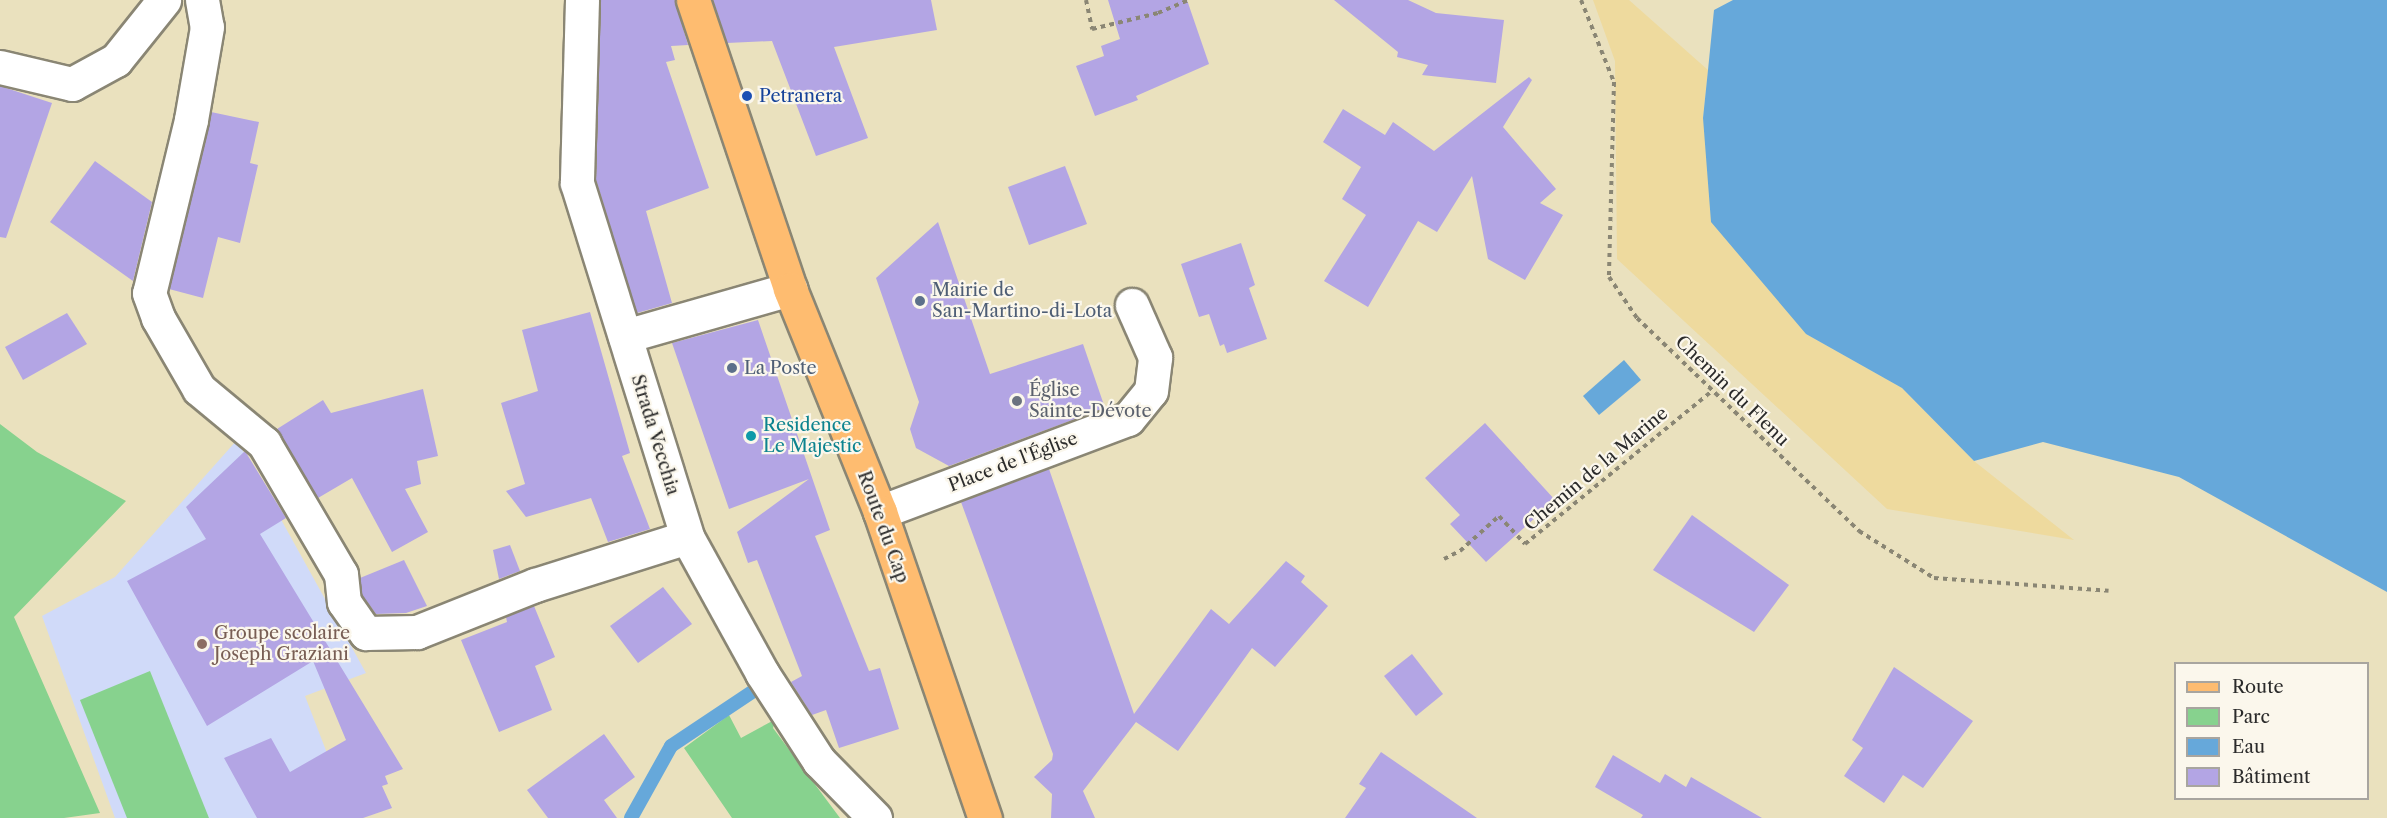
<!DOCTYPE html>
<html>
<head>
<meta charset="utf-8">
<style>
  body { margin:0 }
  #map { position:relative; width:2387px; height:818px; overflow:hidden; background:#eae1be; font-family:"Libre Caslon Text",serif }
  div>[style] { position:absolute }
  .built>* { inset:0; background:#d0daf9 }
  .green>* { inset:0; background:#87d28e }
  .sand>* { inset:0; background:#eeda9e }
  .water>* { inset:0; background:#66a8da }
  .stream>* { height:14px; margin:-7px; padding:0 7px; transform-origin:7px; border-radius:7px; background:#66a8da }
  .building>* { inset:0; background:#b3a5e4 }
  .path>* { height:4px; margin-top:-2px; transform-origin:0; background:repeating-linear-gradient(90deg,#8a8674 0 4.5px,transparent 0 9px) }
  .roads { filter:drop-shadow(2px 0 #8a8674) drop-shadow(-2px 0 #8a8674) drop-shadow(0 2px #8a8674) drop-shadow(0 -2px #8a8674) }
  .minor>* { height:33px; margin:-16.5px; padding:0 16.5px; transform-origin:16.5px; border-radius:16.5px; background:#fff }
  .major>* { height:33px; margin:-16.5px; padding:0 16.5px; transform-origin:16.5px; border-radius:16.5px; background:#febc70 }
  .dots>* { width:16px; height:16px; translate:-50% -50%; box-sizing:border-box; border:3px solid #fbf7ec; border-radius:50% }
  span { translate:-50% -50%; white-space:nowrap; text-align:center; line-height:1.15; -webkit-text-stroke:4.5px #fbf7ec; paint-order:stroke }
  .transit-label { font-size:18px; color:#164399 }
  .left { translate:0 -50%; text-align:left }
  .service-label { font-size:18px; color:#4e5e75 }
  .worship-label { font-size:18px; color:#5b616d }
  .street-label { font-size:18px; color:#2b2b2b }
  .culture-label { font-size:18px; color:#0d838f }
  .education-label { font-size:18px; color:#785e54 }
  .legend { position:absolute; left:2174px; top:662px; width:195px; height:138px; box-sizing:border-box; background:#fbf7ec; border:2px solid #a8a59f; margin:0; padding:8px 10px; list-style:none; font-size:18px; color:#2b2b2b }
  .legend li { display:flex; align-items:center; gap:12px; height:30px }
  .legend b { width:30px; border:2px solid #a8a59f }
</style>
</head>
<body>
<div id="map">
  <div class="built">
    <div style="clip-path:polygon(237px 440px,366px 673px,305px 696px,352px 818px,115px 818px,42px 616px,115px 577px)"></div>
  </div>
  <div class="green">
    <div style="clip-path:polygon(0 424px,37px 452px,126px 501px,14px 617px,100px 813px,64px 818px,0 818px)"></div>
    <div style="clip-path:polygon(150px 671px,209px 818px,127px 818px,80px 700px)"></div>
    <div style="clip-path:polygon(729px 715px,741px 738px,776px 719px,773px 728px,840px 818px,732px 818px,684px 748px)"></div>
  </div>
  <div class="sand">
    <div style="clip-path:polygon(1593px 0,1629px 0,1708px 70px,1703px 118px,1806px 334px,1902px 388px,1974px 461px,2074px 540px,1887px 509px,1617px 259px,1615px 61px)"></div>
  </div>
  <div class="water">
    <div style="clip-path:polygon(1733px 0,2387px 0,2387px 592px,2179px 477px,2043px 442px,1974px 461px,1902px 388px,1806px 334px,1711px 222px,1703px 118px,1708px 70px,1714px 10px)"></div>
    <div style="clip-path:polygon(1624px 360px,1641px 380px,1599px 415px,1583px 396px)"></div>
  </div>
  <div class="stream">
    <div style="left:631px;top:818px;width:82px;rotate:-60.9deg"></div>
    <div style="left:671px;top:746px;width:105px;rotate:-33.7deg"></div>
  </div>
  <div class="building">
    <div style="clip-path:polygon(601px 0,675px 0,688px 45px,671px 46px,675px 60px,666px 62px,709px 188px,646px 211px,672px 303px,637px 313px,596px 180px)"></div>
    <div style="clip-path:polygon(713px 0,931px 0,937px 30px,834px 47px,868px 138px,816px 156px,772px 41px,727px 43px)"></div>
    <div style="clip-path:polygon(1108px 0,1187px 0,1209px 64px,1136px 96px,1138px 100px,1095px 116px,1076px 66px,1104px 56px,1101px 46px,1120px 39px)"></div>
    <div style="clip-path:polygon(1334px 0,1408px 0,1436px 13px,1504px 20px,1496px 83px,1422px 75px,1428px 65px,1397px 57px,1398px 52px)"></div>
    <div style="clip-path:polygon(1529px 77px,1532px 80px,1503px 127px,1556px 189px,1540px 203px,1563px 215px,1525px 280px,1488px 259px,1472px 176px,1437px 232px,1418px 221px,1368px 307px,1324px 281px,1366px 215px,1342px 199px,1361px 167px,1323px 142px,1343px 109px,1385px 135px,1393px 122px,1434px 151px)"></div>
    <div style="clip-path:polygon(0 86px,52px 103px,6px 238px,0 237px)"></div>
    <div style="clip-path:polygon(211px 112px,259px 122px,250px 163px,258px 165px,240px 243px,218px 237px,203px 298px,169px 289px)"></div>
    <div style="clip-path:polygon(95px 161px,152px 202px,133px 281px,50px 222px)"></div>
    <div style="clip-path:polygon(1065px 166px,1087px 224px,1029px 245px,1008px 187px)"></div>
    <div style="clip-path:polygon(938px 222px,990px 374px,1083px 344px,1105px 408px,949px 466px,916px 448px,910px 429px,919px 402px,876px 278px)"></div>
    <div style="clip-path:polygon(1241px 243px,1255px 285px,1249px 288px,1267px 339px,1227px 353px,1224px 344px,1220px 346px,1209px 314px,1199px 317px,1181px 264px)"></div>
    <div style="clip-path:polygon(590px 312px,630px 453px,622px 456px,650px 529px,608px 542px,591px 498px,526px 517px,506px 491px,525px 484px,501px 403px,538px 391px,522px 330px)"></div>
    <div style="clip-path:polygon(67px 313px,87px 344px,23px 380px,5px 347px)"></div>
    <div style="clip-path:polygon(758px 320px,830px 530px,815px 536px,869px 671px,880px 668px,899px 729px,839px 748px,826px 710px,812px 715px,791px 682px,802px 676px,757px 560px,748px 563px,737px 532px,809px 479px,729px 509px,672px 343px)"></div>
    <div style="clip-path:polygon(423px 389px,438px 456px,417px 461px,421px 484px,405px 489px,428px 532px,392px 552px,352px 478px,318px 498px,277px 429px,323px 400px,331px 413px)"></div>
    <div style="clip-path:polygon(1485px 423px,1555px 500px,1486px 562px,1450px 524px,1460px 515px,1425px 478px)"></div>
    <div style="clip-path:polygon(245px 451px,286px 518px,260px 534px,403px 769px,385px 776px,388px 784px,382px 786px,392px 808px,363px 818px,257px 818px,224px 758px,271px 738px,290px 772px,346px 740px,313px 661px,207px 726px,127px 581px,206px 539px,186px 507px)"></div>
    <div style="clip-path:polygon(1049px 469px,1134px 714px,1211px 609px,1229px 624px,1286px 561px,1305px 576px,1301px 582px,1328px 606px,1275px 667px,1252px 648px,1178px 751px,1136px 722px,1083px 791px,1095px 818px,1051px 818px,1052px 794px,1034px 777px,1052px 760px,1053px 754px,961px 502px)"></div>
    <div style="clip-path:polygon(1692px 515px,1789px 585px,1754px 632px,1653px 570px)"></div>
    <div style="clip-path:polygon(510px 545px,520px 571px,499px 579px,493px 550px)"></div>
    <div style="clip-path:polygon(404px 560px,427px 606px,406px 613px,376px 614px,362px 595px,360px 578px)"></div>
    <div style="clip-path:polygon(663px 587px,692px 624px,638px 663px,610px 626px)"></div>
    <div style="clip-path:polygon(534px 606px,555px 657px,535px 666px,552px 710px,499px 732px,461px 640px,507px 622px,506px 617px)"></div>
    <div style="clip-path:polygon(1412px 654px,1443px 694px,1416px 716px,1384px 676px)"></div>
    <div style="clip-path:polygon(1894px 667px,1973px 721px,1923px 788px,1903px 775px,1884px 803px,1844px 776px,1863px 748px,1852px 740px)"></div>
    <div style="clip-path:polygon(604px 734px,635px 777px,604px 800px,617px 818px,548px 818px,527px 790px)"></div>
    <div style="clip-path:polygon(1381px 752px,1477px 818px,1345px 818px,1366px 788px,1359px 784px)"></div>
    <div style="clip-path:polygon(1613px 755px,1660px 783px,1665px 774px,1686px 787px,1691px 777px,1762px 818px,1641px 818px,1643px 815px,1595px 787px)"></div>
  </div>
  <div class="path">
    <div style="left:1086px;top:0;width:30px;rotate:78deg"></div>
    <div style="left:1092px;top:29px;width:68px;rotate:-13.6deg"></div>
    <div style="left:1158px;top:13px;width:34px;rotate:-23deg"></div>
    <div style="left:1581px;top:0;width:88px;rotate:68.1deg"></div>
    <div style="left:1614px;top:82px;width:195px;rotate:91.5deg"></div>
    <div style="left:1609px;top:277px;width:50px;rotate:55.7deg"></div>
    <div style="left:1637px;top:318px;width:308px;rotate:43.8deg"></div>
    <div style="left:1859px;top:531px;width:89px;rotate:32.1deg"></div>
    <div style="left:1934px;top:578px;width:175px;rotate:4.2deg"></div>
    <div style="left:1444px;top:559px;width:18px;rotate:-27deg"></div>
    <div style="left:1460px;top:551px;width:52px;rotate:-41.9deg"></div>
    <div style="left:1499px;top:516px;width:38px;rotate:47deg"></div>
    <div style="left:1525px;top:544px;width:242px;rotate:-39.3deg"></div>
  </div>
  <div class="roads">
    <div class="minor">
      <div style="left:202px;top:0;width:27px;rotate:80deg"></div>
      <div style="left:207px;top:27px;width:94px;rotate:99.8deg"></div>
      <div style="left:191px;top:120px;width:178px;rotate:103.6deg"></div>
      <div style="left:149px;top:293px;width:27px;rotate:70deg"></div>
      <div style="left:158px;top:318px;width:82px;rotate:60deg"></div>
      <div style="left:199px;top:389px;width:85px;rotate:39.7deg"></div>
      <div style="left:264px;top:443px;width:152px;rotate:59.6deg"></div>
      <div style="left:341px;top:574px;width:28px;rotate:84deg"></div>
      <div style="left:344px;top:602px;width:38px;rotate:55deg"></div>
      <div style="left:366px;top:633px;width:51px;rotate:-1.1deg"></div>
      <div style="left:417px;top:632px;width:127px;rotate:-21.7deg"></div>
      <div style="left:535px;top:585px;width:159px;rotate:-17.5deg"></div>
      <div style="left:582px;top:0;width:183px;rotate:91.6deg"></div>
      <div style="left:577px;top:183px;width:371px;rotate:72.7deg"></div>
      <div style="left:687px;top:537px;width:155px;rotate:61.1deg"></div>
      <div style="left:762px;top:673px;width:105px;rotate:57.1deg"></div>
      <div style="left:819px;top:761px;width:80px;rotate:45.5deg"></div>
      <div style="left:0;top:67px;width:74px;rotate:13.3deg"></div>
      <div style="left:72px;top:84px;width:50px;rotate:-28.6deg"></div>
      <div style="left:116px;top:60px;width:77px;rotate:-51.3deg"></div>
      <div style="left:625px;top:336px;width:172px;rotate:-15.9deg"></div>
      <div style="left:880px;top:512px;width:265px;rotate:-20.6deg"></div>
      <div style="left:1128px;top:419px;width:36px;rotate:-51deg"></div>
      <div style="left:1151px;top:391px;width:34px;rotate:-83deg"></div>
      <div style="left:1155px;top:357px;width:57px;rotate:-113.9deg"></div>
    </div>
    <div class="major">
      <div style="left:693px;top:0;width:305px;rotate:71.4deg"></div>
      <div style="left:790px;top:289px;width:240px;rotate:68deg"></div>
      <div style="left:880px;top:512px;width:324px;rotate:71.1deg"></div>
    </div>
  </div>
  <div class="dots">
    <div style="left:747px;top:96px;background:#1a4fb4"></div>
    <div style="left:920px;top:301px;background:#5c6f8a"></div>
    <div style="left:732px;top:368px;background:#5c6f8a"></div>
    <div style="left:1017px;top:401px;background:#6b7280"></div>
    <div style="left:751px;top:436px;background:#0f9aa8"></div>
    <div style="left:202px;top:644px;background:#8d6e63"></div>
  </div>
  <div class="transit-label">
    <span class="left" style="left:759px;top:96px">Petranera</span>
  </div>
  <div class="service-label">
    <span class="left" style="left:932px;top:301px">Mairie de<br>San-Martino-di-Lota</span>
    <span class="left" style="left:744px;top:368px">La Poste</span>
  </div>
  <div class="worship-label">
    <span class="left" style="left:1029px;top:401px">Église<br>Sainte-Dévote</span>
  </div>
  <div class="street-label">
    <span style="left:1732px;top:391px;rotate:44deg">Chemin du Flenu</span>
    <span style="left:655px;top:435px;rotate:73deg">Strada Vecchia</span>
    <span style="left:1013px;top:462px;rotate:-21deg">Place de l'Église</span>
    <span style="left:1596px;top:469px;rotate:-40deg">Chemin de la Marine</span>
    <span style="left:883px;top:527px;rotate:70deg">Route du Cap</span>
  </div>
  <div class="culture-label">
    <span class="left" style="left:763px;top:436px">Residence<br>Le Majestic</span>
  </div>
  <div class="education-label">
    <span class="left" style="left:214px;top:644px">Groupe scolaire<br>Joseph Graziani</span>
  </div>
  <ul class="legend">
  <li><b style="height:8px;background:#febc70"></b>Route</li>
  <li><b style="height:16px;background:#87d28e"></b>Parc</li>
  <li><b style="height:16px;background:#66a8da"></b>Eau</li>
  <li><b style="height:16px;background:#b3a5e4"></b>Bâtiment</li>
  </ul>
</div>
</body>
</html>
